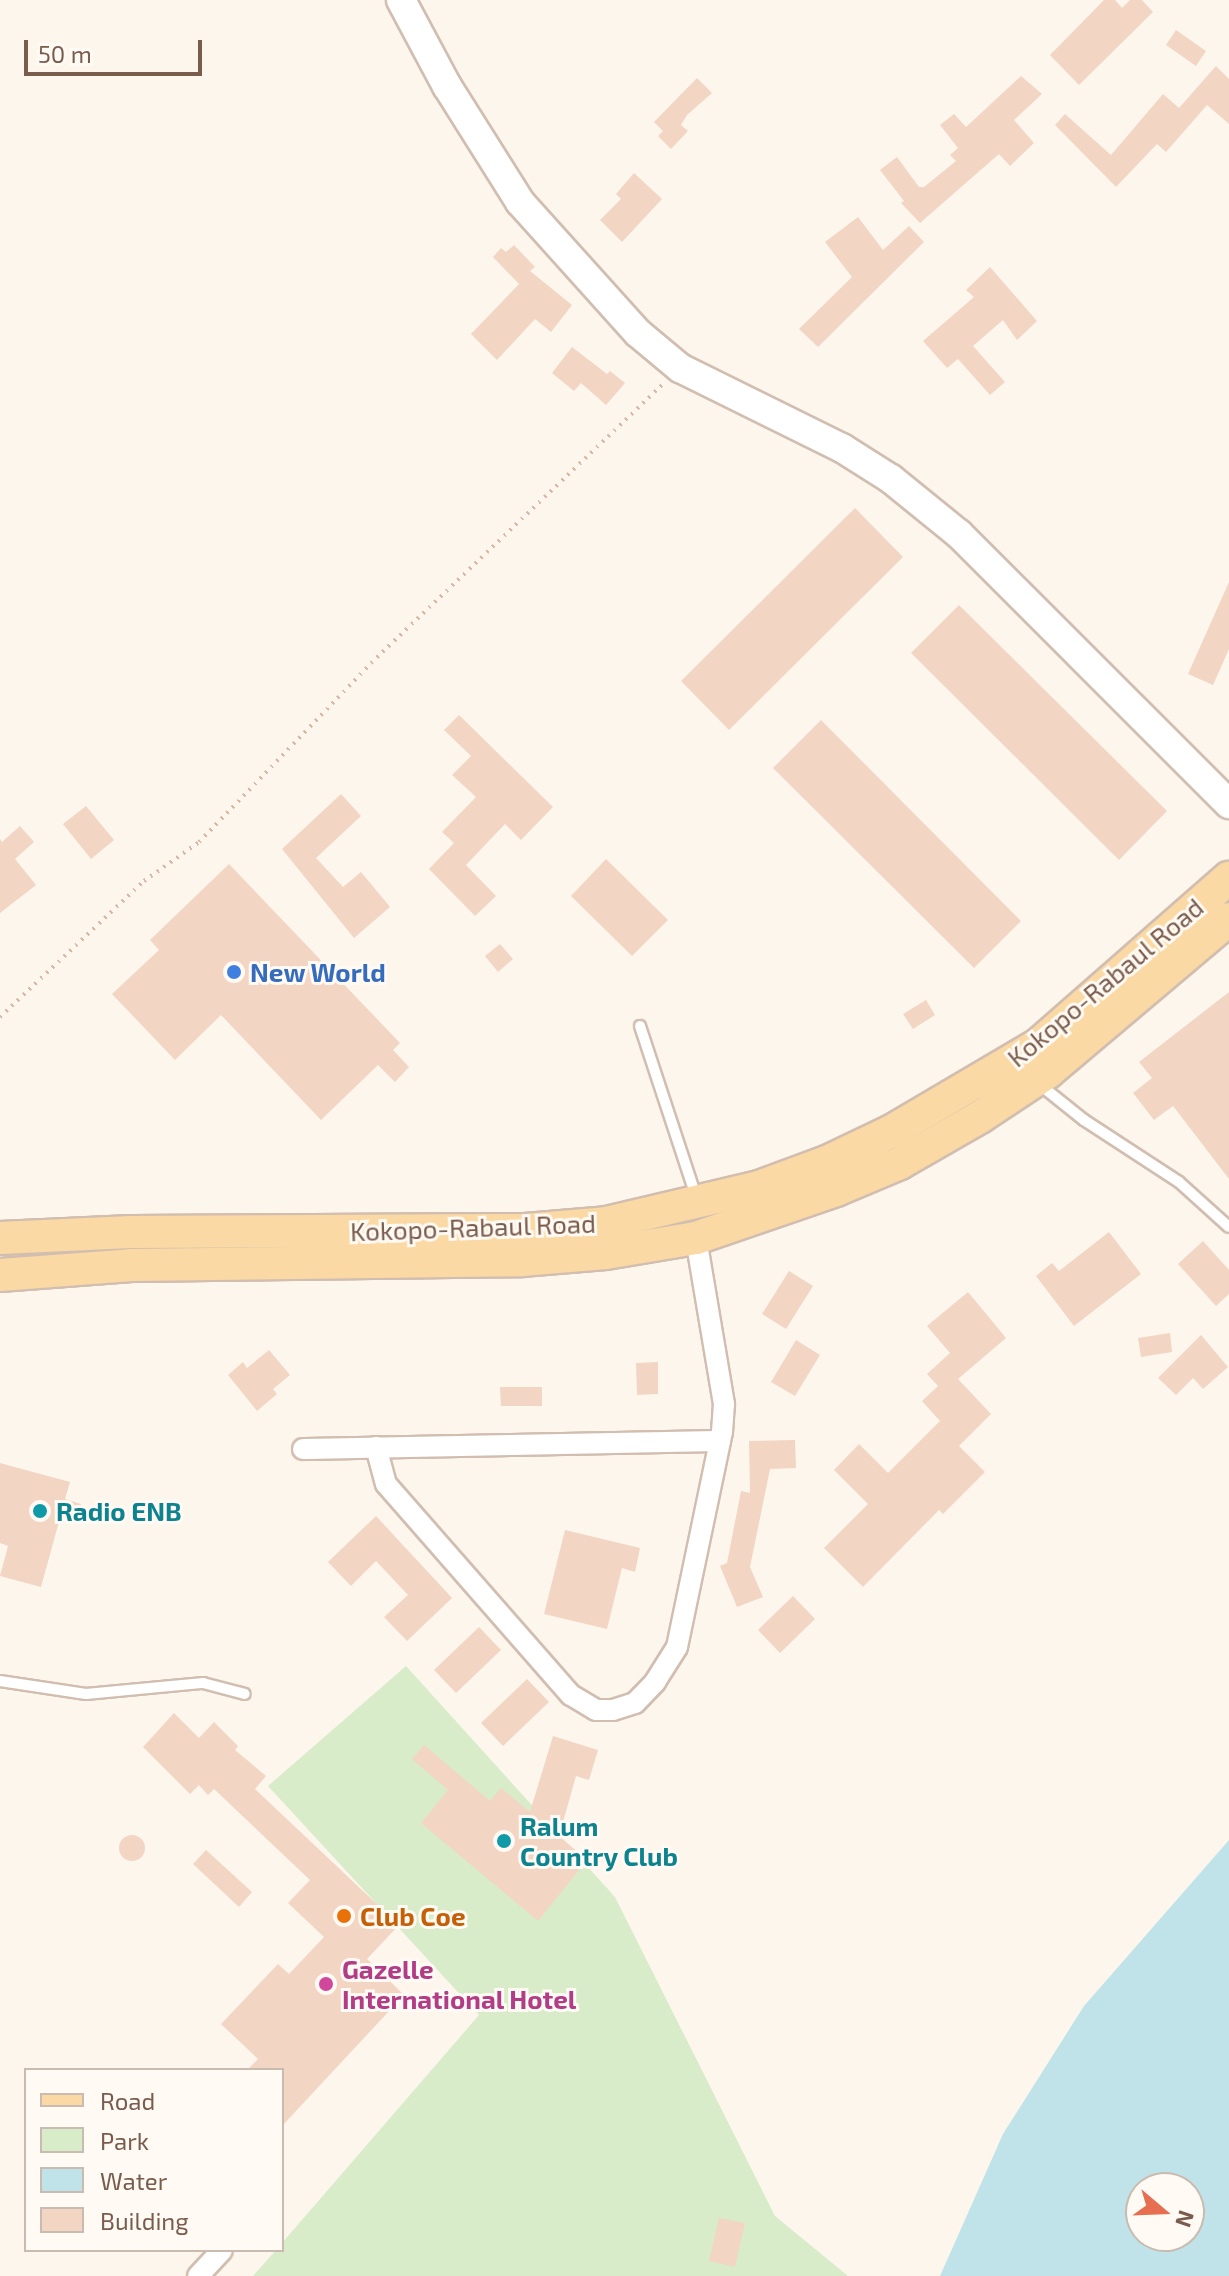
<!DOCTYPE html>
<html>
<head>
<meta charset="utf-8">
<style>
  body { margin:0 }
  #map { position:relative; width:1229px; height:2276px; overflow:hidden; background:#fdf6ec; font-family:"Exo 2",sans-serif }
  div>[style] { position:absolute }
  .green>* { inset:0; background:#d8ecc9 }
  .water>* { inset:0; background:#bfe3e8 }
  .building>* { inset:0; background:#f3d5c3 }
  .round { border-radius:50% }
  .path>* { height:4px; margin-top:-2px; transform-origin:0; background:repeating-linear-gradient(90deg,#d9b8a5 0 2px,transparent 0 8px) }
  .roads { filter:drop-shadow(2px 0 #d1beb0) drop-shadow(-2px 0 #d1beb0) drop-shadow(0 2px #d1beb0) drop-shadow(0 -2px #d1beb0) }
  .lane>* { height:10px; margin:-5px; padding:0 5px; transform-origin:5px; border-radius:5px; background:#fff }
  .street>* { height:20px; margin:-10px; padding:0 10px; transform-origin:10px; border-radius:10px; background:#fff }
  .secondary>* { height:28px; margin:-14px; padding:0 14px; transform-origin:14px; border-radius:14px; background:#fff }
  .primary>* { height:32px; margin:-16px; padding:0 16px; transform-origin:16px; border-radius:16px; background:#fbd9a5 }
  .dots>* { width:22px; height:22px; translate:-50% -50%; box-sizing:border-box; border:4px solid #fffaf3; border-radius:50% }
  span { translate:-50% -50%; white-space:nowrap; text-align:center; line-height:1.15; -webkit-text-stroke:6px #fffaf3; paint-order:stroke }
  .shop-label { font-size:26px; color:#366cbe; font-weight:700 }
  .left { translate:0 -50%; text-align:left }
  .street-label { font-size:26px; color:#7a5c4d }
  .culture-label { font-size:26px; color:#0d838f; font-weight:700 }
  .food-label { font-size:26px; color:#c56008; font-weight:700 }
  .hotel-label { font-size:26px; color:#b23c85; font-weight:700 }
  .legend { position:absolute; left:24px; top:2068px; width:260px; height:184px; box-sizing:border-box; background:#fffaf3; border:2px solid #cabbb1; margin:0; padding:10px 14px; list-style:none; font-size:24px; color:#7a5c4d }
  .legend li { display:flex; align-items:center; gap:16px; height:40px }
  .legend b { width:40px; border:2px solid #cabbb1 }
  .north { position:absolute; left:1125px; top:2172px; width:80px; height:80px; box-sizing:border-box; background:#fffaf3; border:2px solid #cabbb1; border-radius:50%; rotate:109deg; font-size:22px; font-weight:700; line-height:32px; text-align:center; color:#7a5c4d }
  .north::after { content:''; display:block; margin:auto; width:28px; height:36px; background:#e76f51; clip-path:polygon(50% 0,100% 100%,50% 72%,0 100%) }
  .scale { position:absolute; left:24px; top:40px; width:178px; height:36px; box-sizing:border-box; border:4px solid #7a5c4d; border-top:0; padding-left:10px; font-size:24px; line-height:28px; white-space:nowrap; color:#7a5c4d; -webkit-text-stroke:6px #fffaf3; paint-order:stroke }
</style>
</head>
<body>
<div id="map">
  <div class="green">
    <div style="clip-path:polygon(406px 1666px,615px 1897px,775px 2216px,848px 2276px,253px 2276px,276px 2250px,282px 2250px,282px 2243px,479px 2015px,268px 1786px)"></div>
  </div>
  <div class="water">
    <div style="clip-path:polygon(evenodd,1229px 1840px,1229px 2276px,940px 2276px,1003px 2134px,1084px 2006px,1229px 1840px,1141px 2188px,1189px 2188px,1189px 2236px,1141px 2236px,1141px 2188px)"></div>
  </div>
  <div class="building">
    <div style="clip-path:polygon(1104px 0,1115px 0,1122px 8px,1130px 0,1142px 0,1153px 12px,1079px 85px,1050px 55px)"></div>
    <div style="clip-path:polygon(1176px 30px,1206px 51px,1196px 66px,1166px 45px)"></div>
    <div style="clip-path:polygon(1216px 66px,1229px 79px,1229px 124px,1207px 105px,1166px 152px,1157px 144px,1116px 187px,1055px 125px,1065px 114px,1111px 155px,1163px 94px,1179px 108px)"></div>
    <div style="clip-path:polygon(1021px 76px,1042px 94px,1014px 120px,1034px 143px,1010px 166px,999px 154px,920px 223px,901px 203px,904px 201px,880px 170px,897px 157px,919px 187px,924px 187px,956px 161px,950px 155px,958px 148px,940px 125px,954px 114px,966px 127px)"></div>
    <div style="clip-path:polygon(697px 78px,712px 93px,687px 115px,681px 125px,688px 131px,671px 149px,658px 136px,663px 131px,654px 122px)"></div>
    <div style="clip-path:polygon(634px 173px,662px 199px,622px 242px,600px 220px,621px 199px,616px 194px)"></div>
    <div style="clip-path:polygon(858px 217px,883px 250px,909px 226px,924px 242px,818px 347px,799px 329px,852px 277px,825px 242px)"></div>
    <div style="clip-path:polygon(514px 245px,535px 267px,530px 271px,572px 305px,551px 332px,535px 319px,497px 360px,471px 334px,519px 284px,493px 257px,501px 248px,506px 252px)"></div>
    <div style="clip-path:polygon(990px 267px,1037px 321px,1017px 340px,1003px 320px,973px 346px,1005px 382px,990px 395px,958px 359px,947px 368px,923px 341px,974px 297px,966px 290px)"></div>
    <div style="clip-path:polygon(572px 347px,607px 374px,610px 371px,625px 383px,606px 405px,581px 383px,574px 391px,552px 373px)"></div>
    <div style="clip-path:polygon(855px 508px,903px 557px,729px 730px,681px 681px)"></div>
    <div style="clip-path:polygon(1229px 582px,1229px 649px,1213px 685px,1188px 674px)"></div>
    <div style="clip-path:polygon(959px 605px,1167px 811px,1119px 860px,911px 653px)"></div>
    <div style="clip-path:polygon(459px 715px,553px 807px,521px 840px,505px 824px,466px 865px,496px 896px,475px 916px,429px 869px,454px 843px,442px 832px,476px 797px,452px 775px,471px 756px,444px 730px)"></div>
    <div style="clip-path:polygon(821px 720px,1021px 921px,974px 968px,773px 768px)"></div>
    <div style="clip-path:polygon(341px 794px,361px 816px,316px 858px,343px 887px,361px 872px,390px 907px,354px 938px,282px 849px)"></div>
    <div style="clip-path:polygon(86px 806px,114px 840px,91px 859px,63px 824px)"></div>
    <div style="clip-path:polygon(20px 826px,34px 842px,15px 859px,36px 885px,0 913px,0 839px,2px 842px)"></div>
    <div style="clip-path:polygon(606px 859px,668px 920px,632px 956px,571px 896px)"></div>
    <div style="clip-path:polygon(229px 864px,400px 1043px,393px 1050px,409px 1067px,395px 1082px,378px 1065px,321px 1120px,221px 1015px,175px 1060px,112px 994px,159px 950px,150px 940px)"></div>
    <div style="clip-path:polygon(500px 944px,513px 959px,498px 972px,485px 956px)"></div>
    <div style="clip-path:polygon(1229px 992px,1229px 1179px,1173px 1106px,1154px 1120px,1133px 1093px,1152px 1078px,1139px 1062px)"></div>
    <div style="clip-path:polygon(926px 1000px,935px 1015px,913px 1029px,903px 1014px)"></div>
    <div style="clip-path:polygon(1109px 1232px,1141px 1274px,1074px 1326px,1036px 1276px,1052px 1263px,1059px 1271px)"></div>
    <div style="clip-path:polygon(1203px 1241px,1229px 1270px,1229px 1294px,1216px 1306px,1178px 1264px)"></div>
    <div style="clip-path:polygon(789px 1271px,813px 1286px,786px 1329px,762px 1314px)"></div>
    <div style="clip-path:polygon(968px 1292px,1006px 1338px,958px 1379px,991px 1414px,959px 1446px,985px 1472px,943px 1514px,939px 1510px,863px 1587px,824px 1548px,868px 1504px,834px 1470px,859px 1444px,888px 1473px,940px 1421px,922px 1401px,938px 1386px,927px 1374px,950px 1353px,927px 1326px)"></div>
    <div style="clip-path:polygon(1170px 1333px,1172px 1352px,1141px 1357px,1138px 1338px)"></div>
    <div style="clip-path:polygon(1201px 1335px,1228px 1367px,1203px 1389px,1193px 1378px,1176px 1395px,1158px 1378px)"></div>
    <div style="clip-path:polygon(796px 1340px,820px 1355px,795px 1396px,771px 1382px)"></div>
    <div style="clip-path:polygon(269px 1350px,290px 1375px,273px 1389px,277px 1394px,257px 1411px,228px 1375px,243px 1362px,247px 1368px)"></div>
    <div style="clip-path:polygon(658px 1362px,658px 1394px,637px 1395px,636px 1363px)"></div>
    <div style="clip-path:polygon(500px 1387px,542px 1387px,542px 1406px,501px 1406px)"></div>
    <div style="clip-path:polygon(795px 1440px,796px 1468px,770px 1469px,750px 1567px,763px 1597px,737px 1607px,720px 1566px,727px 1563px,741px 1491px,750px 1493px,749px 1441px)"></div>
    <div style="clip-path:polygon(0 1463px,70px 1482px,65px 1499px,81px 1504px,76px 1523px,60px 1518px,41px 1587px,0 1576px,8px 1546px,0 1543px)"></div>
    <div style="clip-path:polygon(376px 1516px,452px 1598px,407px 1641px,384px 1617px,408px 1595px,376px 1561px,351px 1586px,328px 1562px)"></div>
    <div style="clip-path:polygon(565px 1530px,640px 1548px,635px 1572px,622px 1568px,607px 1629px,544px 1614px)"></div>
    <div style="clip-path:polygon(793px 1596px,815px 1619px,780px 1653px,758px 1630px)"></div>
    <div style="clip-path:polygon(479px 1627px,501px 1650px,456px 1693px,434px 1670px)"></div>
    <div style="clip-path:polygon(527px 1679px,549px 1702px,503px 1746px,481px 1723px)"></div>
    <div style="clip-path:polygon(174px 1713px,199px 1738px,214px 1722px,238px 1746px,235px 1750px,266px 1776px,255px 1789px,399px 1925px,367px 1959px,404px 1995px,282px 2126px,282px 2070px,247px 2070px,258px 2059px,221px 2024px,278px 1964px,289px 1974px,324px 1937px,288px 1903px,310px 1880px,214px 1789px,208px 1795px,199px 1785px,190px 1794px,143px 1747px)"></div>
    <div style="clip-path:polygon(553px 1736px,598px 1750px,589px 1780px,576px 1776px,559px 1836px,587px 1860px,538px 1921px,421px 1823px,448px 1790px,412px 1759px,424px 1745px,490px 1801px,501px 1788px,530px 1812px)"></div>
    <div class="round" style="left:119px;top:1835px;width:26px;height:26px"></div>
    <div style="clip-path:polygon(206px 1850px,252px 1892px,239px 1907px,193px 1864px)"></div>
    <div style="clip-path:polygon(719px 2218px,745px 2223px,735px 2267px,709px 2261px)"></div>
  </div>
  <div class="path">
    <div style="left:0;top:1017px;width:198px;rotate:-43.4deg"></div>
    <div style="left:144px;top:881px;width:67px;rotate:-35.3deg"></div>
    <div style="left:199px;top:842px;width:248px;rotate:-46.1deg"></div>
    <div style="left:371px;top:663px;width:404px;rotate:-43.7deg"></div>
  </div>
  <div class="roads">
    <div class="lane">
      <div style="left:640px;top:1026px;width:179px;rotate:71.8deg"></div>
      <div style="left:1039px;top:1084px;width:58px;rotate:38.7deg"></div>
      <div style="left:1084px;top:1120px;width:113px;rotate:33.1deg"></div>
      <div style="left:1179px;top:1182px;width:67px;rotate:42deg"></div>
      <div style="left:0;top:1681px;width:87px;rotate:8.6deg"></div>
      <div style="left:86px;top:1694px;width:118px;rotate:-5.4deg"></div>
      <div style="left:203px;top:1683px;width:43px;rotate:14.7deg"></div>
    </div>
    <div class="street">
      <div style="left:376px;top:1447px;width:38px;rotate:75deg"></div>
      <div style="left:386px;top:1484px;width:281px;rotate:48.8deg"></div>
      <div style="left:571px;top:1695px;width:29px;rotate:31deg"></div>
      <div style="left:596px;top:1710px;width:17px"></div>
      <div style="left:613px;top:1710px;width:23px;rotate:-18deg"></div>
      <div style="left:635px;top:1703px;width:29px;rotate:-46deg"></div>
      <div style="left:655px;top:1682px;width:41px;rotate:-57.8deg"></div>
      <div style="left:677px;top:1647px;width:220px;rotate:-78.2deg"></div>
      <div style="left:722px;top:1432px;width:28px;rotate:-86deg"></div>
      <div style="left:724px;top:1404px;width:168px;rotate:-99.6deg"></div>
      <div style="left:303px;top:1449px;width:417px;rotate:-1.1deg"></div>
      <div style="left:198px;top:2276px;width:35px;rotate:-47deg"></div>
    </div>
    <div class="secondary">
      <div style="left:401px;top:0;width:98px;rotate:61.9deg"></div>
      <div style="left:447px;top:86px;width:137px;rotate:57.8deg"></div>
      <div style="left:520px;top:202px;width:176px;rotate:48deg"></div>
      <div style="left:638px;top:333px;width:55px;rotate:39.8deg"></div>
      <div style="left:680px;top:368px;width:181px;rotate:26.3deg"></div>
      <div style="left:842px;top:448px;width:58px;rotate:32.3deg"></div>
      <div style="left:891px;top:479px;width:87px;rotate:39deg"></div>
      <div style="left:959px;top:534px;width:382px;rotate:45deg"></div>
    </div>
    <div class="primary">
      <div style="left:0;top:1238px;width:131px;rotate:-2.6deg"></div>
      <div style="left:131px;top:1232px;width:394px;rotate:-0.3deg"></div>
      <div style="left:525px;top:1230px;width:81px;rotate:-4.9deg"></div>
      <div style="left:606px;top:1223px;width:157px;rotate:-13.2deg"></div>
      <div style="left:759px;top:1187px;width:72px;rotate:-20.2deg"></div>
      <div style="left:827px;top:1162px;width:72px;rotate:-25.5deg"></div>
      <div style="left:892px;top:1131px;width:169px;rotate:-30.5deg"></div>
      <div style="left:1038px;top:1045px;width:254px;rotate:-41.2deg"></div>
      <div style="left:0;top:1275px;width:132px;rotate:-4.3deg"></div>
      <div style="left:132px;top:1265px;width:390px;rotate:-0.7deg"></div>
      <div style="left:522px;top:1260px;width:84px;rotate:-4.8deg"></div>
      <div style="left:606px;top:1253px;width:91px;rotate:-9.5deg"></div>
      <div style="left:696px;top:1238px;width:148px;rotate:-18.9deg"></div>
      <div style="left:836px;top:1190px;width:69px;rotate:-22.9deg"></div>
      <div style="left:900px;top:1163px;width:92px;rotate:-29.9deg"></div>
      <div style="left:980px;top:1117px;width:82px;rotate:-33.5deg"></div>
      <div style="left:1048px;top:1072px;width:237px;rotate:-40.2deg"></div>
    </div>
  </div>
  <div class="dots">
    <div style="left:234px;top:972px;background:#3f7fe0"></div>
    <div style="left:40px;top:1511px;background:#0f9aa8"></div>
    <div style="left:504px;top:1841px;background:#0f9aa8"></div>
    <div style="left:344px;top:1916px;background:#e8710a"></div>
    <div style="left:326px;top:1984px;background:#d1479c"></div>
  </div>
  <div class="shop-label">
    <span class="left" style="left:250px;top:972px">New World</span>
  </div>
  <div class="street-label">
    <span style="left:1105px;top:982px;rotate:-40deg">Kokopo-Rabaul Road</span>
    <span style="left:473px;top:1227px;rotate:-2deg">Kokopo-Rabaul Road</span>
  </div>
  <div class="culture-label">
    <span class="left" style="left:56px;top:1511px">Radio ENB</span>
    <span class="left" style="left:520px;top:1841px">Ralum<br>Country Club</span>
  </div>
  <div class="food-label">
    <span class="left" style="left:360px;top:1916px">Club Coe</span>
  </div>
  <div class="hotel-label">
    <span class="left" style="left:342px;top:1984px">Gazelle<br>International Hotel</span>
  </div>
  <ul class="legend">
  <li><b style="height:10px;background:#fbd9a5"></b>Road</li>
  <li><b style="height:22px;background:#d8ecc9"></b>Park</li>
  <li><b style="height:22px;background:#bfe3e8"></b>Water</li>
  <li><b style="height:22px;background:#f3d5c3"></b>Building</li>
  </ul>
  <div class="north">N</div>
  <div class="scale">50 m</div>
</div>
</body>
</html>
